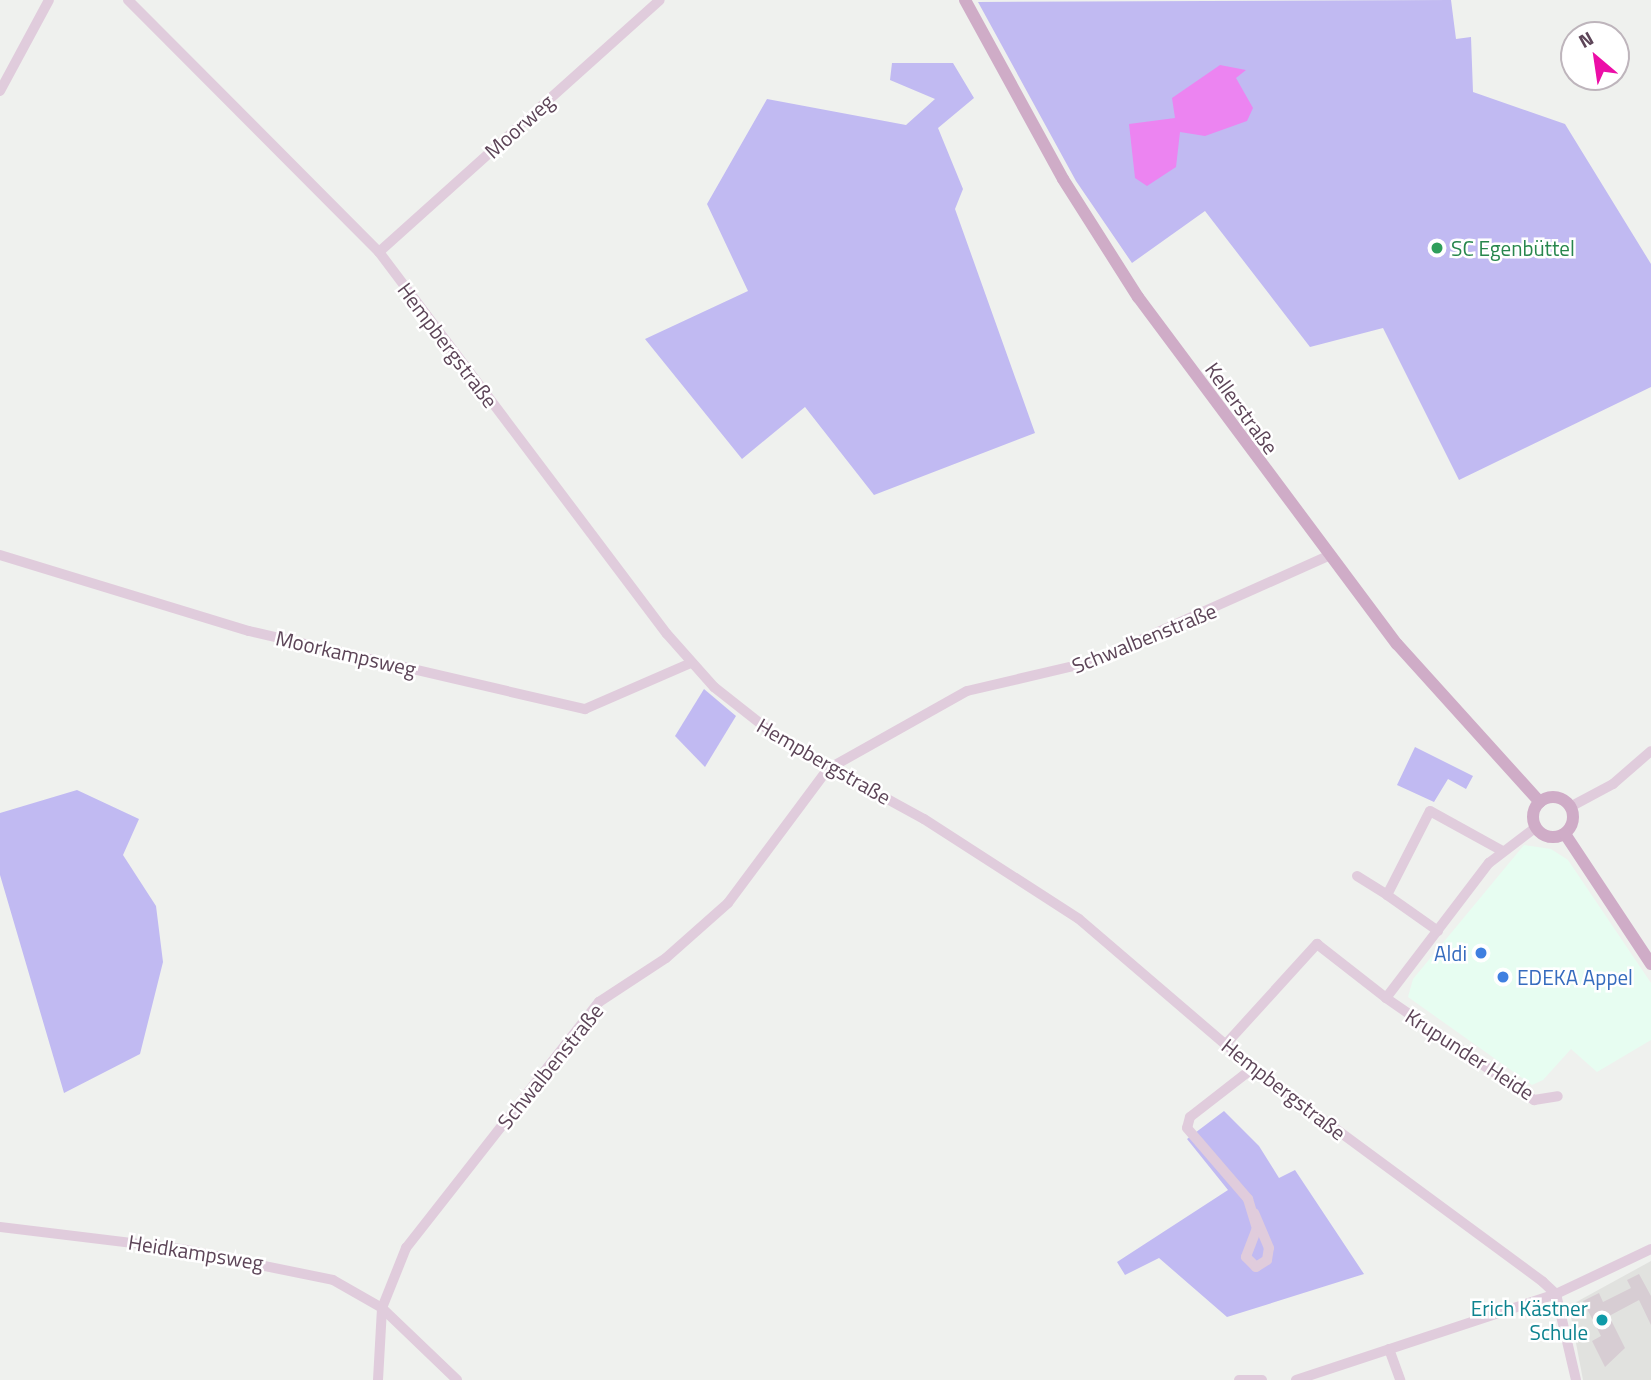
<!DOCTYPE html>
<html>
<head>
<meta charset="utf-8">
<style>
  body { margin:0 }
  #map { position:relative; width:1651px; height:1380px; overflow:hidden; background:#eff1ee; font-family:"Titillium Web",sans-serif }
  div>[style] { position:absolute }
  .commercial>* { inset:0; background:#e7fdf1 }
  .education>* { inset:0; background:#e1e2df }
  .green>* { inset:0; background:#c1baf2 }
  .water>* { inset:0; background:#ec84f1 }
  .building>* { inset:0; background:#d7cdd3 }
  .minor>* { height:10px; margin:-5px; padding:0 5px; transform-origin:5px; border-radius:5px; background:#e0ccdc }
  .major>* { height:12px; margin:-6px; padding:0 6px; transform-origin:6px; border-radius:6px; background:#cfacc7 }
  .major>.ring { margin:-6px; padding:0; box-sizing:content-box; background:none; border:12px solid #cfacc7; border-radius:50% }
  .dots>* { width:19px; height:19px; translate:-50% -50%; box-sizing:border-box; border:4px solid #fff; border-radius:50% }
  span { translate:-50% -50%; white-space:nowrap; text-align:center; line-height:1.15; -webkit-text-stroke:5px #fff; paint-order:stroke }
  .street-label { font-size:21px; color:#5d4558 }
  .leisure-label { font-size:21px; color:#27864d }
  .left { translate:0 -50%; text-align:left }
  .shop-label { font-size:21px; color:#366cbe }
  .right { translate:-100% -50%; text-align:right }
  .culture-label { font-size:21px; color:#0d838f }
  .north { position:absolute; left:1560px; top:21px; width:70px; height:70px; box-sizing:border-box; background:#fff; border:2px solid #beb5bc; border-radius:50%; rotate:331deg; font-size:19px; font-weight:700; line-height:28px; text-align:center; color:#5d4558 }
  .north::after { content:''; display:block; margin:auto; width:24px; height:32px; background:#ec0ea7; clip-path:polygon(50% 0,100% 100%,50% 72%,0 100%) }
</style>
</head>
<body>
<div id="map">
  <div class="commercial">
    <div style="clip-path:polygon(1524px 845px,1551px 849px,1568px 860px,1651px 983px,1651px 1040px,1597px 1072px,1571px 1049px,1543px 1080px,1532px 1085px,1408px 997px,1413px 979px)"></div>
  </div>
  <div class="education">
    <div style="clip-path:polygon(1651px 1261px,1651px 1380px,1583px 1380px,1569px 1306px)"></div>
  </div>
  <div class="green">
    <div style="clip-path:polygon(1451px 0,1456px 39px,1471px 37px,1473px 92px,1565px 124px,1651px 264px,1651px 387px,1459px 480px,1383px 328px,1310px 347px,1205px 211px,1132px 263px,1076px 181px,978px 2px)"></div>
    <div style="clip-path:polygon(892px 63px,953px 63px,974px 98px,938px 128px,963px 189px,955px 209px,1035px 433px,874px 495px,805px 407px,742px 459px,645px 339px,748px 291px,707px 204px,767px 99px,906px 125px,935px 99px,890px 80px)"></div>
    <div style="clip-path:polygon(704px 689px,736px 716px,705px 767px,675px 736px)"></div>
    <div style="clip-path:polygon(1415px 747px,1473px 776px,1466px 789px,1448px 779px,1434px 802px,1397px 785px)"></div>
    <div style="clip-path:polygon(77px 790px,139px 819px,123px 855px,156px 906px,163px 962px,140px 1054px,64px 1093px,0 875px,0 813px)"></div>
    <div style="clip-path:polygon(1224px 1111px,1259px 1146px,1279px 1178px,1295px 1170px,1364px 1274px,1227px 1317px,1159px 1258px,1125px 1275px,1117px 1262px,1228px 1190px,1187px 1139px)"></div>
  </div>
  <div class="water">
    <div style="clip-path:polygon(1220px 65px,1246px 70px,1236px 78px,1253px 108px,1247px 121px,1205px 136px,1180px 132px,1176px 167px,1147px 186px,1135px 178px,1129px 124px,1175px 118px,1172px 98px)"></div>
  </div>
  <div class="building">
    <div style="clip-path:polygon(1639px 1274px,1651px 1296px,1651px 1325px,1639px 1300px,1609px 1316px,1625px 1348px,1605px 1367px,1592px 1341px,1601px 1336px,1583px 1301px,1599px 1293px,1603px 1302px,1631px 1288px,1627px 1280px)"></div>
  </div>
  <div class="minor">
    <div style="left:128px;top:0;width:356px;rotate:45.1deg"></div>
    <div style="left:379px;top:252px;width:478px;rotate:53deg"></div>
    <div style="left:667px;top:634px;width:71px;rotate:48.4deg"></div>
    <div style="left:714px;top:687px;width:90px;rotate:38.3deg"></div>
    <div style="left:785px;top:743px;width:158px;rotate:28.7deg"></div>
    <div style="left:924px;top:819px;width:184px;rotate:32.8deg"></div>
    <div style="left:1079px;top:919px;width:229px;rotate:40.6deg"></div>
    <div style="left:1253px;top:1068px;width:360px;rotate:36.4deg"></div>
    <div style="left:1543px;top:1282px;width:18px;rotate:43deg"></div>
    <div style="left:1556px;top:1294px;width:88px;rotate:76.9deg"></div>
    <div style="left:0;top:91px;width:103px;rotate:-61.7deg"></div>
    <div style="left:379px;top:252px;width:377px;rotate:-41.9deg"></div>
    <div style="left:0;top:555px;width:260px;rotate:17deg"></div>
    <div style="left:249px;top:631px;width:345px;rotate:13.1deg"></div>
    <div style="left:585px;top:709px;width:116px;rotate:-23.5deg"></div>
    <div style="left:1570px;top:807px;width:49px;rotate:-28.1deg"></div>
    <div style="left:1613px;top:784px;width:50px;rotate:-41deg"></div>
    <div style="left:1357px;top:876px;width:36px;rotate:32deg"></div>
    <div style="left:1438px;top:931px;width:62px;rotate:-144.8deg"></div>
    <div style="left:1387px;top:895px;width:94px;rotate:-62.9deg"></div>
    <div style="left:1430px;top:811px;width:81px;rotate:28.8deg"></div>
    <div style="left:1386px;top:998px;width:180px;rotate:34.6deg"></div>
    <div style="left:1534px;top:1100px;width:24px;rotate:-9deg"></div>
    <div style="left:1225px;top:1045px;width:137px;rotate:-47.7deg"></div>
    <div style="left:1317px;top:944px;width:88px;rotate:38deg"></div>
    <div style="left:1386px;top:998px;width:170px;rotate:-52.7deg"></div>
    <div style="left:1489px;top:863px;width:58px;rotate:-37.3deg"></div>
    <div style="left:1253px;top:1068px;width:80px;rotate:142.1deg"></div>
    <div style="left:1190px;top:1117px;width:11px;rotate:105deg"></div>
    <div style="left:1187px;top:1128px;width:94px;rotate:49.3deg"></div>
    <div style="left:1248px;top:1199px;width:30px;rotate:73deg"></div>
    <div style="left:1257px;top:1228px;width:31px;rotate:111deg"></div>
    <div style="left:1246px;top:1257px;width:14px;rotate:45deg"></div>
    <div style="left:1256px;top:1267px;width:13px;rotate:-32deg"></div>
    <div style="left:1267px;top:1260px;width:12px;rotate:-81deg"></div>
    <div style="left:1269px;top:1248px;width:38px;rotate:-113deg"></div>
    <div style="left:0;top:1227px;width:182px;rotate:6.9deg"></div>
    <div style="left:181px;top:1249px;width:155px;rotate:11.5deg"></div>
    <div style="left:333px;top:1280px;width:56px;rotate:29.7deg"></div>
    <div style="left:382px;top:1308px;width:104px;rotate:43.8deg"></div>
    <div style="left:1389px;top:1349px;width:33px;rotate:70deg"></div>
    <div style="left:378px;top:1380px;width:72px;rotate:-86.8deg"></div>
    <div style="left:382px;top:1308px;width:65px;rotate:-68.2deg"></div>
    <div style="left:406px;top:1248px;width:313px;rotate:-51.9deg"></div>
    <div style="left:599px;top:1002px;width:80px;rotate:-33.3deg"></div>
    <div style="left:666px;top:958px;width:83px;rotate:-41.6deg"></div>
    <div style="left:728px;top:903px;width:167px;rotate:-53.3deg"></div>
    <div style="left:828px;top:769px;width:159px;rotate:-29.3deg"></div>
    <div style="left:967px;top:691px;width:127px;rotate:-13.2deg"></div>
    <div style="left:1091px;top:662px;width:260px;rotate:-24.1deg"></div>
    <div style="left:1239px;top:1380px;width:23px"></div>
    <div style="left:1296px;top:1380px;width:274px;rotate:-18.3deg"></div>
    <div style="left:1556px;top:1294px;width:105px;rotate:-25.3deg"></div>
  </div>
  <div class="major">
    <div style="left:965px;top:0;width:204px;rotate:61.3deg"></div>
    <div style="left:1063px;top:179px;width:140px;rotate:57.6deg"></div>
    <div style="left:1138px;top:297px;width:433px;rotate:53.3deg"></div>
    <div style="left:1397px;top:644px;width:213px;rotate:47.9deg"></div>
    <div class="ring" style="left:1533px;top:797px;width:28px;height:28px"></div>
    <div style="left:1565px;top:834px;width:156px;rotate:56.5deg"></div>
  </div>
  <div class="dots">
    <div style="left:1437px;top:248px;background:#2e9e5b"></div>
    <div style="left:1481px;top:953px;background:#3f7fe0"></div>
    <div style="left:1503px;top:977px;background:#3f7fe0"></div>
    <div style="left:1602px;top:1320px;background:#0f9aa8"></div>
  </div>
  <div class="street-label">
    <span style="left:519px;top:126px;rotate:-42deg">Moorweg</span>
    <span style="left:448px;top:345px;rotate:53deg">Hempbergstraße</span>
    <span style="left:1242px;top:408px;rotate:54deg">Kellerstraße</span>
    <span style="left:1144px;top:638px;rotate:-22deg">Schwalbenstraße</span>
    <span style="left:346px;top:653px;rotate:13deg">Moorkampsweg</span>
    <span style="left:824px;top:761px;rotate:30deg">Hempbergstraße</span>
    <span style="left:1470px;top:1054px;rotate:33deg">Krupunder Heide</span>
    <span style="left:550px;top:1066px;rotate:-51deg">Schwalbenstraße</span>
    <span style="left:1284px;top:1089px;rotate:38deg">Hempbergstraße</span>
    <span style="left:196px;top:1252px;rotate:9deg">Heidkampsweg</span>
  </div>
  <div class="leisure-label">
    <span class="left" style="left:1451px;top:248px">SC Egenbüttel</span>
  </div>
  <div class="shop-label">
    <span class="right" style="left:1467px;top:953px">Aldi</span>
    <span class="left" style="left:1517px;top:977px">EDEKA Appel</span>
  </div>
  <div class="culture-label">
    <span class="right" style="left:1588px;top:1320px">Erich Kästner<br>Schule</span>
  </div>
  <div class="north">N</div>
</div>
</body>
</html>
